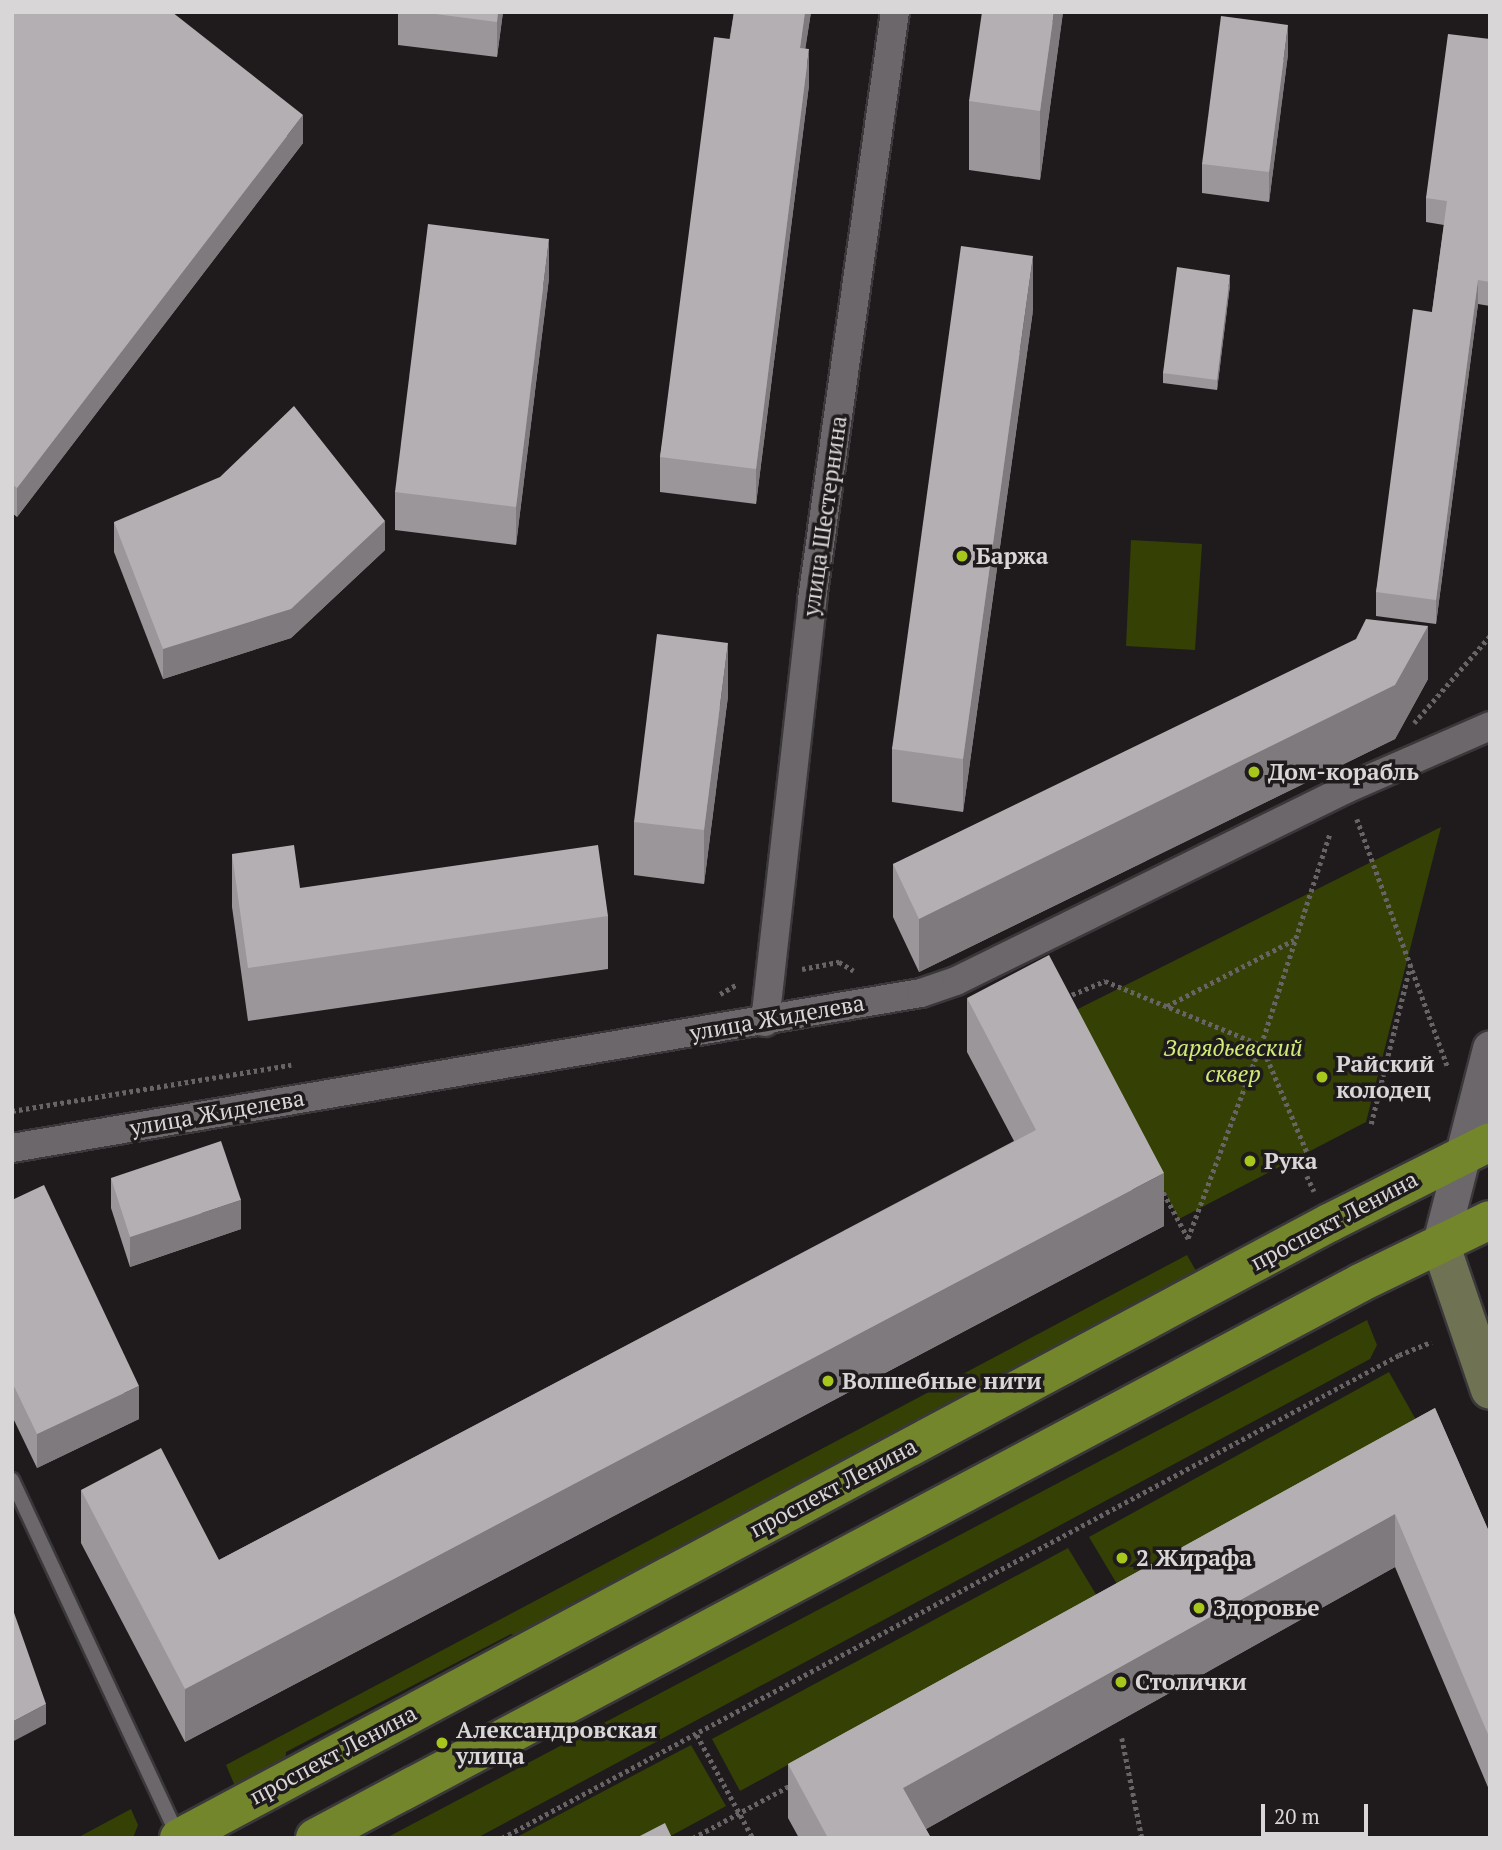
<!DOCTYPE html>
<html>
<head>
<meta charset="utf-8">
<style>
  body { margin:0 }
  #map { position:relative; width:1502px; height:1850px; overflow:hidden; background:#1f1b1d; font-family:"PT Serif",serif }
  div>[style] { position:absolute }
  .green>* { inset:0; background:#344004 }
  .path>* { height:4.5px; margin-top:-2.25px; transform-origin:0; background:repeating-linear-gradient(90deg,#686466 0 3.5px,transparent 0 7px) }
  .roads { filter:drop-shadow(2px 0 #3a383a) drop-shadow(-2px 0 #3a383a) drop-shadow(0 2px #3a383a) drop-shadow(0 -2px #3a383a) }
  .service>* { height:14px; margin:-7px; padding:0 7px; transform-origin:7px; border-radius:7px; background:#6b676a }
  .minor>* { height:28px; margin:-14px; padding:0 14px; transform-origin:14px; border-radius:14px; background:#6b676a }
  .tertiary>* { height:35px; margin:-17.5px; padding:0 17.5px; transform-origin:17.5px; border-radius:17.5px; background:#6b676a }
  .secondary>* { height:38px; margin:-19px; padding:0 19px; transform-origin:19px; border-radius:19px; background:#6f7253 }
  .trunk>* { height:38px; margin:-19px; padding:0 19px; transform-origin:19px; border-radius:19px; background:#74862c }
  .wall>* { inset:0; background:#9b9699 }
  .shaded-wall>* { inset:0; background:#7e7a7d }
  .building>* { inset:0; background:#b4afb2 }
  .dots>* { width:19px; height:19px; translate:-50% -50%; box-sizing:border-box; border:4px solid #1f1b1d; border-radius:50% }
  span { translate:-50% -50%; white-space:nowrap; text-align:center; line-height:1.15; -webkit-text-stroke:7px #1f1b1d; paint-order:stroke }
  .street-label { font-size:23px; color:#d9d6d8 }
  .poi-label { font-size:23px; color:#d9d6d8; font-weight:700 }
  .left { translate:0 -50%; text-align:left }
  .park-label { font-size:23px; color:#d1ed76; font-style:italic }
  .frame { position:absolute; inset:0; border:14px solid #d9d6d8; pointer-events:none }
  .scale { position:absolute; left:1261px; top:1804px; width:107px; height:32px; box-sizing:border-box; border:4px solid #d9d6d8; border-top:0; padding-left:9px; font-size:21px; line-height:24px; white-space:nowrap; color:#d9d6d8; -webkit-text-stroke:5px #1f1b1d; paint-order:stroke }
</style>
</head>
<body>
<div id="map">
  <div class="green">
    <div style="clip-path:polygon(1131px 540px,1202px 544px,1195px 650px,1126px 646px)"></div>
    <div style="clip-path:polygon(1441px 827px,1366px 1122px,1179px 1219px,1070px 1013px)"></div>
    <div style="clip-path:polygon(1301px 1214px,1313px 1222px,706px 1545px,693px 1540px,574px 1602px,575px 1614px,528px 1641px,511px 1634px,286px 1752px,285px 1768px,238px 1793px,226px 1765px,1187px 1255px,1196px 1271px)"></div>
    <div style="clip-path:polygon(1367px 1320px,1377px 1345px,1370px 1359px,477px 1838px,386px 1838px)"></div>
    <div style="clip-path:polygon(1389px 1372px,1420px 1427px,1117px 1584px,1089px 1537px)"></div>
    <div style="clip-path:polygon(1068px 1548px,1097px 1596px,740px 1791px,712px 1739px)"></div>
    <div style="clip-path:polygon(691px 1745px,726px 1806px,667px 1838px,515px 1838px)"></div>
    <div style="clip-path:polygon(131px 1809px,138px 1825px,133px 1838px,77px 1838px)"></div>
  </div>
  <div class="path">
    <div style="left:1414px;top:723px;width:116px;rotate:-48.9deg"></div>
    <div style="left:1357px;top:819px;width:264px;rotate:69.9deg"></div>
    <div style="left:802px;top:969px;width:38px;rotate:-11deg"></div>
    <div style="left:839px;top:962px;width:17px;rotate:31deg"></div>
    <div style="left:1105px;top:981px;width:169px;rotate:22.3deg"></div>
    <div style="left:1261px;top:1045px;width:207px;rotate:110.6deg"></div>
    <div style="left:1188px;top:1239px;width:272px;rotate:-118.4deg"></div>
    <div style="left:1059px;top:1000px;width:50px;rotate:-22.4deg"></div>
    <div style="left:720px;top:994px;width:20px;rotate:-30deg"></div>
    <div style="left:1167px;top:1006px;width:143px;rotate:-27.5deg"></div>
    <div style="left:12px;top:1111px;width:283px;rotate:-9.4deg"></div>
    <div style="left:1371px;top:1124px;width:167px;rotate:-76.1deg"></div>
    <div style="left:1309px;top:1158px;width:123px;rotate:-113deg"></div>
    <div style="left:1261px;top:1045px;width:223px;rotate:-72deg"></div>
    <div style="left:1307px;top:1176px;width:17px;rotate:65deg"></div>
    <div style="left:697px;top:1735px;width:117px;rotate:61.5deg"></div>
    <div style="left:1122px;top:1738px;width:102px;rotate:78.7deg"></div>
    <div style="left:502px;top:1838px;width:1019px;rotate:-28.3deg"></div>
    <div style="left:1399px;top:1355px;width:35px;rotate:-22deg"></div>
    <div style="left:693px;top:1838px;width:114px;rotate:-28.4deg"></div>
  </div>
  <div class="roads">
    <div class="service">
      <div style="left:12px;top:1480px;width:393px;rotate:65deg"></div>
    </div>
    <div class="minor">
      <div style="left:765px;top:1022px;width:425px;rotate:-83.6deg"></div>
      <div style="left:812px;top:600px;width:594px;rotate:-81.97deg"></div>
      <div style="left:12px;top:1148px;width:922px;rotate:-9.68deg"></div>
      <div style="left:921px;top:993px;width:37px;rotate:-19deg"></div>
      <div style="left:956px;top:981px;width:435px;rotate:-26.2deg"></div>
      <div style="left:1346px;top:789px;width:157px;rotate:-23.6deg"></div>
    </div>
    <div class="tertiary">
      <div style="left:1440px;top:1243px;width:201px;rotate:-75.6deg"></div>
    </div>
    <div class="secondary">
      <div style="left:1440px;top:1243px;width:155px;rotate:71.2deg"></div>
    </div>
    <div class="trunk">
      <div style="left:179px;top:1838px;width:1304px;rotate:-28.14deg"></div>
      <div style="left:1329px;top:1223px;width:180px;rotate:-26.7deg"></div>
      <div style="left:315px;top:1838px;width:1183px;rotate:-27.97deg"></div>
      <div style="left:1360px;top:1283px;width:144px;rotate:-25.9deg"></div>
    </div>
  </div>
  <div class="wall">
    <div style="clip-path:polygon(12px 12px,303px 143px,17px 517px,12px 513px)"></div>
    <div style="clip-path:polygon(398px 12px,503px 12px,497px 57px,398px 45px)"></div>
    <div style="clip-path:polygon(734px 12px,811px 12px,805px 49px,809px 85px,756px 504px,660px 492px,660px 457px)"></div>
    <div style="clip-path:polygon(1063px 12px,1040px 180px,969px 170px,969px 101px)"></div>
    <div style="clip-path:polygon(1490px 39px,1490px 306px,1478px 304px,1436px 624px,1376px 616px,1376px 592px,1432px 312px,1444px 225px,1426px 222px,1426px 198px)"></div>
    <div style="clip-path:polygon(1288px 54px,1269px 202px,1202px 193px,1202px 164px)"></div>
    <div style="clip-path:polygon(549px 278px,516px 545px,395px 530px,395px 492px)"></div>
    <div style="clip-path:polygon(1230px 285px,1217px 390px,1163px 383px,1163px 373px)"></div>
    <div style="clip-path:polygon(1033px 310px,963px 812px,892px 802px,892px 749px)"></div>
    <div style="clip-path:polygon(114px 522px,385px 550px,291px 638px,163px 679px,114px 552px)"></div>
    <div style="clip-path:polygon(1428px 679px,1395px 739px,919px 972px,893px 917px,893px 864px)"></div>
    <div style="clip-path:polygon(728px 696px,704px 884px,634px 875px,634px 822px)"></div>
    <div style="clip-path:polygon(232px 854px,300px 888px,608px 916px,608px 969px,248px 1021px,232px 907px)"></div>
    <div style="clip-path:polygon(967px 998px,1164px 1226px,185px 1742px,81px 1543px,81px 1490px,219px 1560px,1014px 1141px,967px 1052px)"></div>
    <div style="clip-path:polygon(111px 1178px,241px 1229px,130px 1267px,111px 1208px)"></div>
    <div style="clip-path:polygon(12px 1200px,139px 1419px,37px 1468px,12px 1416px)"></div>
    <div style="clip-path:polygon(1435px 1408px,1490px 1534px,1490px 1792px,1395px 1567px,926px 1829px,931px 1838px,799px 1838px,788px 1818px,788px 1764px)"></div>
  </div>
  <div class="shaded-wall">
    <div style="clip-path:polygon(498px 12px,503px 12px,497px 57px,497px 22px)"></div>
    <div style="clip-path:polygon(805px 12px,811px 12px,800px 84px,800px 48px)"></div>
    <div style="clip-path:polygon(1054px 12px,1063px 12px,1040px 180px,1040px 111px)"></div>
    <div style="clip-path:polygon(1288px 25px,1288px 54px,1269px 202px,1269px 172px)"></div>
    <div style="clip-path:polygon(809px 49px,809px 85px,756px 504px,756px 469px)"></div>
    <div style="clip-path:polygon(303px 115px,303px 143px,17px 517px,17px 488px)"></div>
    <div style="clip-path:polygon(549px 239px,549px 278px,516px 545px,516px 507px)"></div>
    <div style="clip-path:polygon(1033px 256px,1033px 310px,963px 812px,963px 759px)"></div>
    <div style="clip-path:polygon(1230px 275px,1230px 285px,1217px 390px,1217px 380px)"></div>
    <div style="clip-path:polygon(1478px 280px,1478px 304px,1436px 624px,1436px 600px)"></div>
    <div style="clip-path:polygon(385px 521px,385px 550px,291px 638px,163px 679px,163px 649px)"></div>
    <div style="clip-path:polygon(1428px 626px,1428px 679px,1395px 739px,919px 972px,919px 919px)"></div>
    <div style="clip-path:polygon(728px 643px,728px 696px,704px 884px,704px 830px)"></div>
    <div style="clip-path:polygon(1164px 1173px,1164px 1226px,185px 1742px,185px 1689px)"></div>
    <div style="clip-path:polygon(241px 1200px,241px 1229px,130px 1267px,130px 1237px)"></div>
    <div style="clip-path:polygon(139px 1386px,139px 1419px,37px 1468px,37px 1434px)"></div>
    <div style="clip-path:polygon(1395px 1514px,1395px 1567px,910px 1838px,903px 1788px)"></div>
    <div style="clip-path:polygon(46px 1704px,46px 1724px,12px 1742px,12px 1722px)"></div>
  </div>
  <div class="building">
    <div style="clip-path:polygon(12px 12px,172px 12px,303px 115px,17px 488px,12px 484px)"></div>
    <div style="clip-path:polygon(420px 12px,498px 12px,497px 22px)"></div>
    <div style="clip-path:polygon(734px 12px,805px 12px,800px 48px,809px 49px,756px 469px,660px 457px,714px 37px,730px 39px)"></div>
    <div style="clip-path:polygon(982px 12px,1054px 12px,1040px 111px,969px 101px)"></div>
    <div style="clip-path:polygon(1221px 16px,1288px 25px,1269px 172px,1202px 164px)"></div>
    <div style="clip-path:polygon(1448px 34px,1490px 39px,1490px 282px,1478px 280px,1436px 600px,1376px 592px,1413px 309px,1432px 312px,1447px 201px,1426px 198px)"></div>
    <div style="clip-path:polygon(428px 224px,549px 239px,516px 507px,395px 492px)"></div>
    <div style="clip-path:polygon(961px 246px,1033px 256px,963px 759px,892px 749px)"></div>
    <div style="clip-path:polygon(1177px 267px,1230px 275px,1217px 380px,1163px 373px)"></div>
    <div style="clip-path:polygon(294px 406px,385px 521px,291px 609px,163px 649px,114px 522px,220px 477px)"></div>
    <div style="clip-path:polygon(1366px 619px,1428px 626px,1395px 685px,919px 919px,893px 864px,1356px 639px)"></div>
    <div style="clip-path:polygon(657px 634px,728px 643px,704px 830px,634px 822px)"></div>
    <div style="clip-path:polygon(294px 845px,300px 888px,598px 845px,608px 916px,248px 968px,232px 854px)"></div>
    <div style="clip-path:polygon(1049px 955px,1164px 1173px,185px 1689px,81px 1490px,161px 1448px,219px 1560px,1036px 1130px,967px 998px)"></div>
    <div style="clip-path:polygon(221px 1141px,241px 1200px,130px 1237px,111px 1178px)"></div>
    <div style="clip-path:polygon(44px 1185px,139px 1386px,37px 1434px,12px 1382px,12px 1200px)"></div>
    <div style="clip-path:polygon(1435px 1408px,1490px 1534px,1490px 1739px,1395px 1514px,903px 1788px,931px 1838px,828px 1838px,788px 1764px)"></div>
    <div style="clip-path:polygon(12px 1607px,46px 1704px,12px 1722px)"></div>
    <div style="clip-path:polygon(665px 1823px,672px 1838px,636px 1838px)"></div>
  </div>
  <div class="dots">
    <div style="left:962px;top:556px;background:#a8c71d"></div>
    <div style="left:1254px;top:772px;background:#a8c71d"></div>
    <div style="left:1322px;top:1077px;background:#a8c71d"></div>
    <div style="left:1250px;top:1161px;background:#a8c71d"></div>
    <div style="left:828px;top:1381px;background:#a8c71d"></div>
    <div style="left:1122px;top:1558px;background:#a8c71d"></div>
    <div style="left:1199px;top:1608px;background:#a8c71d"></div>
    <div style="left:1121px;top:1682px;background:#a8c71d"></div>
    <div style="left:442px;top:1743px;background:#a8c71d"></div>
  </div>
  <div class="street-label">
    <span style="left:825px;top:516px;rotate:-82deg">улица Шестернина</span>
    <span style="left:777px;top:1018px;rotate:-10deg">улица Жиделева</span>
    <span style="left:217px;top:1113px;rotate:-10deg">улица Жиделева</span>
    <span style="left:1334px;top:1221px;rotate:-28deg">проспект Ленина</span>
    <span style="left:833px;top:1488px;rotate:-28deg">проспект Ленина</span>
    <span style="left:333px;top:1755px;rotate:-28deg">проспект Ленина</span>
  </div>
  <div class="poi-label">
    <span class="left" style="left:976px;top:556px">Баржа</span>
    <span class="left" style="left:1268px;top:772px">Дом-корабль</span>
    <span class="left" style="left:1336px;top:1077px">Райский<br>колодец</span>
    <span class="left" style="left:1264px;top:1161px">Рука</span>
    <span class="left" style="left:842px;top:1381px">Волшебные нити</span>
    <span class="left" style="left:1136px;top:1558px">2 Жирафа</span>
    <span class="left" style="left:1213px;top:1608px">Здоровье</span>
    <span class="left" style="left:1135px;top:1682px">Столички</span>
    <span class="left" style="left:456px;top:1743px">Александровская<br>улица</span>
  </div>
  <div class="park-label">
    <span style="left:1233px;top:1061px">Зарядьевский<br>сквер</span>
  </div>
  <div class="frame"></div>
  <div class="scale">20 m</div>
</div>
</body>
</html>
